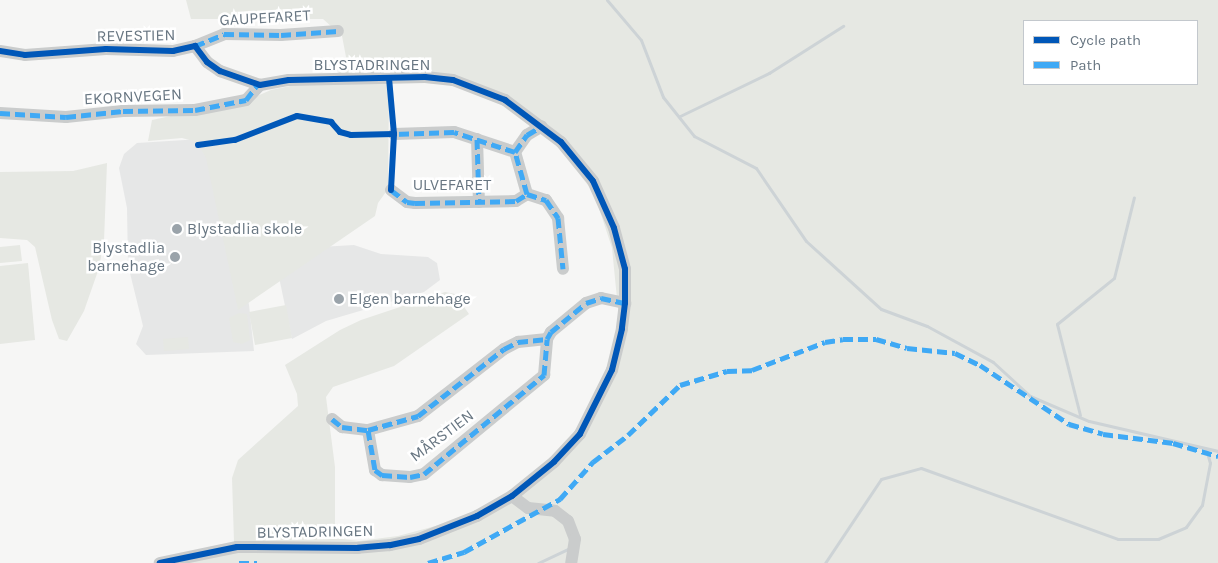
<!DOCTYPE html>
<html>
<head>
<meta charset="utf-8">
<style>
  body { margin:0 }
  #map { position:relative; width:1218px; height:563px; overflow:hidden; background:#f6f6f5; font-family:Karla,sans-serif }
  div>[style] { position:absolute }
  .built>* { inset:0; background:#e6e7e7 }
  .green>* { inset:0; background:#e6e8e3 }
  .stream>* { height:3px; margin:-1.5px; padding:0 1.5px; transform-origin:1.5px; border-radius:1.5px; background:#cdd3d6 }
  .street>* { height:12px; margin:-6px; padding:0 6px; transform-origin:6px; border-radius:6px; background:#cacccc }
  .quiet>* { height:5px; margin-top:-2.5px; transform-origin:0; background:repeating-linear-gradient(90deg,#3fa9f5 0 10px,transparent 0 15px) }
  .cycleway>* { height:6px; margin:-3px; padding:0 3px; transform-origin:3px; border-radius:3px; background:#0057b8 }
  .dots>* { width:14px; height:14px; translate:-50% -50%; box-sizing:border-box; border:2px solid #fff; border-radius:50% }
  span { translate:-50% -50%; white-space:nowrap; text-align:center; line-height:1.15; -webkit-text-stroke:5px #fff; paint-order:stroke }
  .street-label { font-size:16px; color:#687682 }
  .poi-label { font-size:16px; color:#687682 }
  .left { translate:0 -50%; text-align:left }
  .right { translate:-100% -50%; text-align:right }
  .legend { position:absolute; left:1023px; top:20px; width:175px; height:65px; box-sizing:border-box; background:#fff; border:1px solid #c3c8cd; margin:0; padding:6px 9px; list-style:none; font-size:15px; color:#687682 }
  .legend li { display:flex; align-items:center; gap:10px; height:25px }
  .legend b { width:25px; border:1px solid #c3c8cd }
</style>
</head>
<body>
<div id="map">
  <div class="built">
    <div style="clip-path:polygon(217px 138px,249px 305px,254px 351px,146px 355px,136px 344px,143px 326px,128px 265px,127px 208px,119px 168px,124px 154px,137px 143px)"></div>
    <div style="clip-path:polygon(354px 245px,381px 254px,428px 257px,437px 263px,440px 280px,424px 292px,326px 321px,292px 339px,276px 263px,320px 247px)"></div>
  </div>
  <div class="green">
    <div style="clip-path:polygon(evenodd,186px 0,1218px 0,1218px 563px,178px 563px,234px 542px,232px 478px,238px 460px,298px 406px,297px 394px,285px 365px,340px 330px,361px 320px,445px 292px,455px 294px,469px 314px,394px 366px,333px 387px,326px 397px,335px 467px,335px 538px,359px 541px,398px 536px,458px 520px,491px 503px,540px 471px,556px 457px,602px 394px,620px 329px,612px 248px,594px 193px,550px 136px,479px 84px,396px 78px,389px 90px,388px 189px,378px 203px,375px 216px,238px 310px,206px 158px,197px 142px,182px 138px,148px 141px,152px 120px,250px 99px,271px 90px,329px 78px,343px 70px,346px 57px,342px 36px,323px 19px,191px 19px,186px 0,1024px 21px,1197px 21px,1197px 84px,1024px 84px,1024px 21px)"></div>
    <div style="clip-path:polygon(107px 163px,104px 241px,99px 268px,84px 311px,67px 341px,59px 339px,52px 320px,35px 247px,27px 240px,0 238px,0 172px,73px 171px)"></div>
    <div style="clip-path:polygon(20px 245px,22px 261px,0 263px,0 247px)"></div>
    <div style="clip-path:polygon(28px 263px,35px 340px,0 344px,0 266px)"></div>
    <div style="clip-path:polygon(286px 305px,292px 338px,255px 345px,249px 312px)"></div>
    <div style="clip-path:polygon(239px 313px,247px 314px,250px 340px,242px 344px,233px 342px,229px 318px)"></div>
    <div style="clip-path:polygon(188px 337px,189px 349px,164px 351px,163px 339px)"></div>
  </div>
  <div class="stream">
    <div style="left:607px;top:0;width:52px;rotate:49.6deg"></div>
    <div style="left:641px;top:40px;width:61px;rotate:68.9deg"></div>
    <div style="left:663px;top:97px;width:50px;rotate:51.5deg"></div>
    <div style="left:694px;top:136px;width:70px;rotate:27.3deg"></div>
    <div style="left:756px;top:168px;width:88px;rotate:55.6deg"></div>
    <div style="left:806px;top:241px;width:101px;rotate:42.2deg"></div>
    <div style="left:881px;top:309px;width:49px;rotate:20.3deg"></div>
    <div style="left:927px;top:326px;width:75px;rotate:28.6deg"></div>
    <div style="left:993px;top:362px;width:50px;rotate:42.6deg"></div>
    <div style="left:1030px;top:396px;width:64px;rotate:23deg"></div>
    <div style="left:1089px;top:421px;width:132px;rotate:13.1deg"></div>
    <div style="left:680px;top:116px;width:99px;rotate:-25.8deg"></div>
    <div style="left:769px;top:73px;width:88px;rotate:-32.4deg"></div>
    <div style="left:1080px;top:415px;width:94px;rotate:-104.2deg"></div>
    <div style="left:1057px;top:324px;width:73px;rotate:-38.9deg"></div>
    <div style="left:1114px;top:278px;width:83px;rotate:-76.1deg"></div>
    <div style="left:538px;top:563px;width:35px;rotate:-25deg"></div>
    <div style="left:825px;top:563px;width:101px;rotate:-56.3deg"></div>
    <div style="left:881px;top:479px;width:41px;rotate:-15.4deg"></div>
    <div style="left:921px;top:468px;width:209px;rotate:19.8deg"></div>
    <div style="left:1118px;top:539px;width:40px"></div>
    <div style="left:1158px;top:539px;width:30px;rotate:-23deg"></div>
    <div style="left:1186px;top:527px;width:27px;rotate:-54deg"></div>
    <div style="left:1202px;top:505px;width:43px;rotate:-79.2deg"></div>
    <div style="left:1210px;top:463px;width:15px;rotate:-106deg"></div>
  </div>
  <div class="street">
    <div style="left:195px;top:46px;width:31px;rotate:-22deg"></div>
    <div style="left:224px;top:34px;width:57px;rotate:1deg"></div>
    <div style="left:281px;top:35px;width:57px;rotate:-4deg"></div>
    <div style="left:0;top:51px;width:25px;rotate:9deg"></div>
    <div style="left:25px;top:55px;width:81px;rotate:-4.2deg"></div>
    <div style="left:106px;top:49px;width:67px;rotate:1.7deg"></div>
    <div style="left:173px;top:51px;width:23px;rotate:-13deg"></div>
    <div style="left:195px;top:46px;width:20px;rotate:53deg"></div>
    <div style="left:207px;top:62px;width:16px;rotate:35deg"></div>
    <div style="left:220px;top:71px;width:42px;rotate:19.3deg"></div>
    <div style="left:260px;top:85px;width:29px;rotate:-10deg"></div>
    <div style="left:289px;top:80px;width:136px;rotate:-1.3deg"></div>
    <div style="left:425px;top:77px;width:28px;rotate:6deg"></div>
    <div style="left:453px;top:80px;width:56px;rotate:21deg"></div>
    <div style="left:505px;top:100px;width:70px;rotate:36.9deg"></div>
    <div style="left:561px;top:142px;width:50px;rotate:50.6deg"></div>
    <div style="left:593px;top:181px;width:51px;rotate:65.9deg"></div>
    <div style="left:614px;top:228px;width:42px;rotate:75deg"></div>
    <div style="left:625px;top:269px;width:34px;rotate:90deg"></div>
    <div style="left:625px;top:303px;width:26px;rotate:97deg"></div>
    <div style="left:622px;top:329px;width:42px;rotate:103.7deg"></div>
    <div style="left:612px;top:370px;width:72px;rotate:116.6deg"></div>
    <div style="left:580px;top:434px;width:38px;rotate:133deg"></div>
    <div style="left:554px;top:462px;width:54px;rotate:141deg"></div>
    <div style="left:512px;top:496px;width:40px;rotate:150.3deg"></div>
    <div style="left:477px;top:516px;width:62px;rotate:158.4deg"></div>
    <div style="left:419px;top:539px;width:30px;rotate:168deg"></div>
    <div style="left:390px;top:545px;width:32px;rotate:175deg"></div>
    <div style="left:358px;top:548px;width:121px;rotate:-179.5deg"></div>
    <div style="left:237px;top:547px;width:79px;rotate:168.3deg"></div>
    <div style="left:0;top:113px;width:66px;rotate:3.5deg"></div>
    <div style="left:66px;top:117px;width:57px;rotate:-6deg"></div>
    <div style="left:123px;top:111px;width:72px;rotate:-0.8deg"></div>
    <div style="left:195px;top:110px;width:52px;rotate:-11.1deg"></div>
    <div style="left:246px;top:100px;width:21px;rotate:-47deg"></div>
    <div style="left:477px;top:139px;width:63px;rotate:88.2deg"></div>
    <div style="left:515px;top:152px;width:21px;rotate:-55deg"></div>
    <div style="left:527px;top:135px;width:17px;rotate:-31deg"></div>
    <div style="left:391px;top:190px;width:20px;rotate:37deg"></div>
    <div style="left:407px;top:202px;width:8px;rotate:7deg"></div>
    <div style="left:415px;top:203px;width:101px;rotate:-1.1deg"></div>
    <div style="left:516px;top:201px;width:13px;rotate:-32deg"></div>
    <div style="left:527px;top:194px;width:44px;rotate:-105.9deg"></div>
    <div style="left:515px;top:152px;width:64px;rotate:-161.8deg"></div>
    <div style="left:454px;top:132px;width:60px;rotate:178.1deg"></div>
    <div style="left:527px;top:194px;width:20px;rotate:18deg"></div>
    <div style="left:546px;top:200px;width:22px;rotate:56deg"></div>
    <div style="left:558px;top:218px;width:51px;rotate:84.4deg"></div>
    <div style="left:332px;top:419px;width:13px;rotate:39deg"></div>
    <div style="left:342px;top:427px;width:26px;rotate:7deg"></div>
    <div style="left:368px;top:430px;width:52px;rotate:-15.6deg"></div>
    <div style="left:418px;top:416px;width:109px;rotate:-37.9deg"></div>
    <div style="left:504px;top:349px;width:16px;rotate:-27deg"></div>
    <div style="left:518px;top:342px;width:29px;rotate:-6deg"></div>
    <div style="left:368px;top:430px;width:41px;rotate:80.1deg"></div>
    <div style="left:375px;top:470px;width:9px;rotate:36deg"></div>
    <div style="left:382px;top:475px;width:28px;rotate:4deg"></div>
    <div style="left:410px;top:477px;width:14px;rotate:-12deg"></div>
    <div style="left:424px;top:474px;width:156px;rotate:-39.5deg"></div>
    <div style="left:544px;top:375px;width:36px;rotate:-85deg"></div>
    <div style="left:547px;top:339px;width:8px;rotate:-60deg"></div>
    <div style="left:551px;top:332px;width:45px;rotate:-39.6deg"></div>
    <div style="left:586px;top:303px;width:16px;rotate:-18deg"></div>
    <div style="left:601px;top:298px;width:25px;rotate:12deg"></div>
    <div style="left:512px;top:496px;width:20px;rotate:37deg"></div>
    <div style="left:528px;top:508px;width:27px;rotate:6deg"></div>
    <div style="left:555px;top:511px;width:16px;rotate:38deg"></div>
    <div style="left:568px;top:521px;width:19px;rotate:69deg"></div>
    <div style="left:575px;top:539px;width:24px;rotate:99deg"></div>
  </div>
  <div class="quiet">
    <div style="left:195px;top:46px;width:31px;rotate:-22deg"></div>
    <div style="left:224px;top:34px;width:57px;rotate:1deg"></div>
    <div style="left:281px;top:35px;width:57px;rotate:-4deg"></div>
    <div style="left:0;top:113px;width:66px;rotate:3.5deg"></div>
    <div style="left:66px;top:117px;width:57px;rotate:-6deg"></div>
    <div style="left:123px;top:111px;width:72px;rotate:-0.8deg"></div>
    <div style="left:195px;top:110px;width:52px;rotate:-11.1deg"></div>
    <div style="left:246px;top:100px;width:20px;rotate:-53deg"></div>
    <div style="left:477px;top:139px;width:63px;rotate:88.2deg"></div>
    <div style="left:515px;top:152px;width:21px;rotate:-55deg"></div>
    <div style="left:527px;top:135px;width:17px;rotate:-31deg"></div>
    <div style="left:391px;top:190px;width:20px;rotate:37deg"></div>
    <div style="left:407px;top:202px;width:8px;rotate:7deg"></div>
    <div style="left:415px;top:203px;width:101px;rotate:-1.1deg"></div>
    <div style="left:516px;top:201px;width:13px;rotate:-32deg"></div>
    <div style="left:527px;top:194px;width:44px;rotate:-105.9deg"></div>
    <div style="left:515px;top:152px;width:64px;rotate:-161.8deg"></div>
    <div style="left:454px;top:132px;width:60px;rotate:178.1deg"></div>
    <div style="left:527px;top:194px;width:20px;rotate:18deg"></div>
    <div style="left:546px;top:200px;width:22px;rotate:56deg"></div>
    <div style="left:558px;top:218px;width:51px;rotate:84.4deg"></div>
    <div style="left:332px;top:419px;width:13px;rotate:39deg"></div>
    <div style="left:342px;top:427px;width:26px;rotate:7deg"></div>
    <div style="left:368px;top:430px;width:52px;rotate:-15.6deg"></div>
    <div style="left:418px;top:416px;width:109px;rotate:-37.9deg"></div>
    <div style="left:504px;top:349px;width:16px;rotate:-27deg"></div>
    <div style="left:518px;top:342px;width:29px;rotate:-6deg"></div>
    <div style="left:368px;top:430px;width:41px;rotate:80.1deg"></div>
    <div style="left:375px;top:470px;width:9px;rotate:36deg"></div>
    <div style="left:382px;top:475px;width:28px;rotate:4deg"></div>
    <div style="left:410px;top:477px;width:14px;rotate:-12deg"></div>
    <div style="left:424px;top:474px;width:156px;rotate:-39.5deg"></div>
    <div style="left:544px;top:375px;width:36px;rotate:-85deg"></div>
    <div style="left:547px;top:339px;width:8px;rotate:-60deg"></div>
    <div style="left:551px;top:332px;width:45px;rotate:-39.6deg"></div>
    <div style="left:586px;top:303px;width:16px;rotate:-18deg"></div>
    <div style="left:601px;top:298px;width:25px;rotate:12deg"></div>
    <div style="left:239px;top:563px;width:18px"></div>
    <div style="left:428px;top:563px;width:38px;rotate:-17deg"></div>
    <div style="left:464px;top:552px;width:110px;rotate:-28.9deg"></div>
    <div style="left:560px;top:499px;width:50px;rotate:-48.3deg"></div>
    <div style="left:593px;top:462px;width:44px;rotate:-37.6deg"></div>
    <div style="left:628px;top:435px;width:72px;rotate:-43.9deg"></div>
    <div style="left:680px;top:385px;width:49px;rotate:-16.6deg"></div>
    <div style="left:727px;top:371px;width:25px;rotate:-2deg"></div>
    <div style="left:752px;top:370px;width:78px;rotate:-21deg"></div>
    <div style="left:825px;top:342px;width:18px;rotate:-9deg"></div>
    <div style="left:843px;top:339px;width:33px"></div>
    <div style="left:876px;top:339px;width:32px;rotate:16deg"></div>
    <div style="left:907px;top:348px;width:48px;rotate:5.9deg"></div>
    <div style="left:955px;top:353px;width:28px;rotate:26deg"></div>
    <div style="left:980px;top:365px;width:107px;rotate:33.5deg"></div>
    <div style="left:1069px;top:424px;width:35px;rotate:16deg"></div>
    <div style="left:1103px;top:434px;width:71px;rotate:7.3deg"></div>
    <div style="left:1173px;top:443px;width:47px;rotate:16.1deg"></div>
  </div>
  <div class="cycleway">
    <div style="left:0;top:51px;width:25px;rotate:9deg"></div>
    <div style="left:25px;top:55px;width:81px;rotate:-4.2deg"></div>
    <div style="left:106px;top:49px;width:67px;rotate:1.7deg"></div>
    <div style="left:173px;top:51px;width:23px;rotate:-13deg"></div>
    <div style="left:195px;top:46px;width:20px;rotate:53deg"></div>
    <div style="left:207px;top:62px;width:16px;rotate:35deg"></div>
    <div style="left:220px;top:71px;width:42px;rotate:19.3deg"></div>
    <div style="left:260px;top:85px;width:29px;rotate:-10deg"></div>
    <div style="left:289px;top:80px;width:136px;rotate:-1.3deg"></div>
    <div style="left:425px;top:77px;width:28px;rotate:6deg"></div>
    <div style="left:453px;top:80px;width:56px;rotate:21deg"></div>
    <div style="left:505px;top:100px;width:70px;rotate:36.9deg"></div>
    <div style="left:561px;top:142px;width:50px;rotate:50.6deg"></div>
    <div style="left:593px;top:181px;width:51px;rotate:65.9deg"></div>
    <div style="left:614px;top:228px;width:42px;rotate:75deg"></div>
    <div style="left:625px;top:269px;width:34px;rotate:90deg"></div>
    <div style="left:625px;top:303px;width:26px;rotate:97deg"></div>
    <div style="left:622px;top:329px;width:42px;rotate:103.7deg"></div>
    <div style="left:612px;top:370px;width:72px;rotate:116.6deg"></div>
    <div style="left:580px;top:434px;width:38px;rotate:133deg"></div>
    <div style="left:554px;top:462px;width:54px;rotate:141deg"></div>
    <div style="left:512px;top:496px;width:40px;rotate:150.3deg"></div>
    <div style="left:477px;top:516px;width:62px;rotate:158.4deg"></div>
    <div style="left:419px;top:539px;width:30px;rotate:168deg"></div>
    <div style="left:390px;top:545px;width:32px;rotate:175deg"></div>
    <div style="left:358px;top:548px;width:121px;rotate:-179.5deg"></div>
    <div style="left:237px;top:547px;width:79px;rotate:168.3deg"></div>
    <div style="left:389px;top:78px;width:56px;rotate:84.9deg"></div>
    <div style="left:394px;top:134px;width:56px;rotate:93.1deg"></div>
    <div style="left:198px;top:145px;width:37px;rotate:-8deg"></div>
    <div style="left:235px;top:140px;width:66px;rotate:-21.2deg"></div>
    <div style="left:297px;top:116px;width:35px;rotate:10deg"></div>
    <div style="left:331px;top:122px;width:13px;rotate:48deg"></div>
    <div style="left:340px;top:132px;width:11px;rotate:15deg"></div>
    <div style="left:351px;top:135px;width:43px;rotate:-1.3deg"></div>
  </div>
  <div class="dots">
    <div style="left:177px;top:229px;background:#9aa3aa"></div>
    <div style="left:175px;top:257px;background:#9aa3aa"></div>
    <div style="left:339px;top:299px;background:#9aa3aa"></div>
  </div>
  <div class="street-label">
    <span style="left:265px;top:18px;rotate:-3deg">GAUPEFARET</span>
    <span style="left:136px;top:36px;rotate:-1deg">REVESTIEN</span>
    <span style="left:372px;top:65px">BLYSTADRINGEN</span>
    <span style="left:133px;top:97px;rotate:-3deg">EKORNVEGEN</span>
    <span style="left:452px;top:185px">ULVEFARET</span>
    <span style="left:442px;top:436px;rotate:-37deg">MÅRSTIEN</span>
    <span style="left:315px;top:532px;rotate:-1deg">BLYSTADRINGEN</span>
  </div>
  <div class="poi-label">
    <span class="left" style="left:187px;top:229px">Blystadlia skole</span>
    <span class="right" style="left:165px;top:257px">Blystadlia<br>barnehage</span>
    <span class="left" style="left:349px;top:299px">Elgen barnehage</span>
  </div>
  <ul class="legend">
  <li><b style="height:6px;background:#0057b8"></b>Cycle path</li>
  <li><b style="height:6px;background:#3fa9f5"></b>Path</li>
  </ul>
</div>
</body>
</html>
